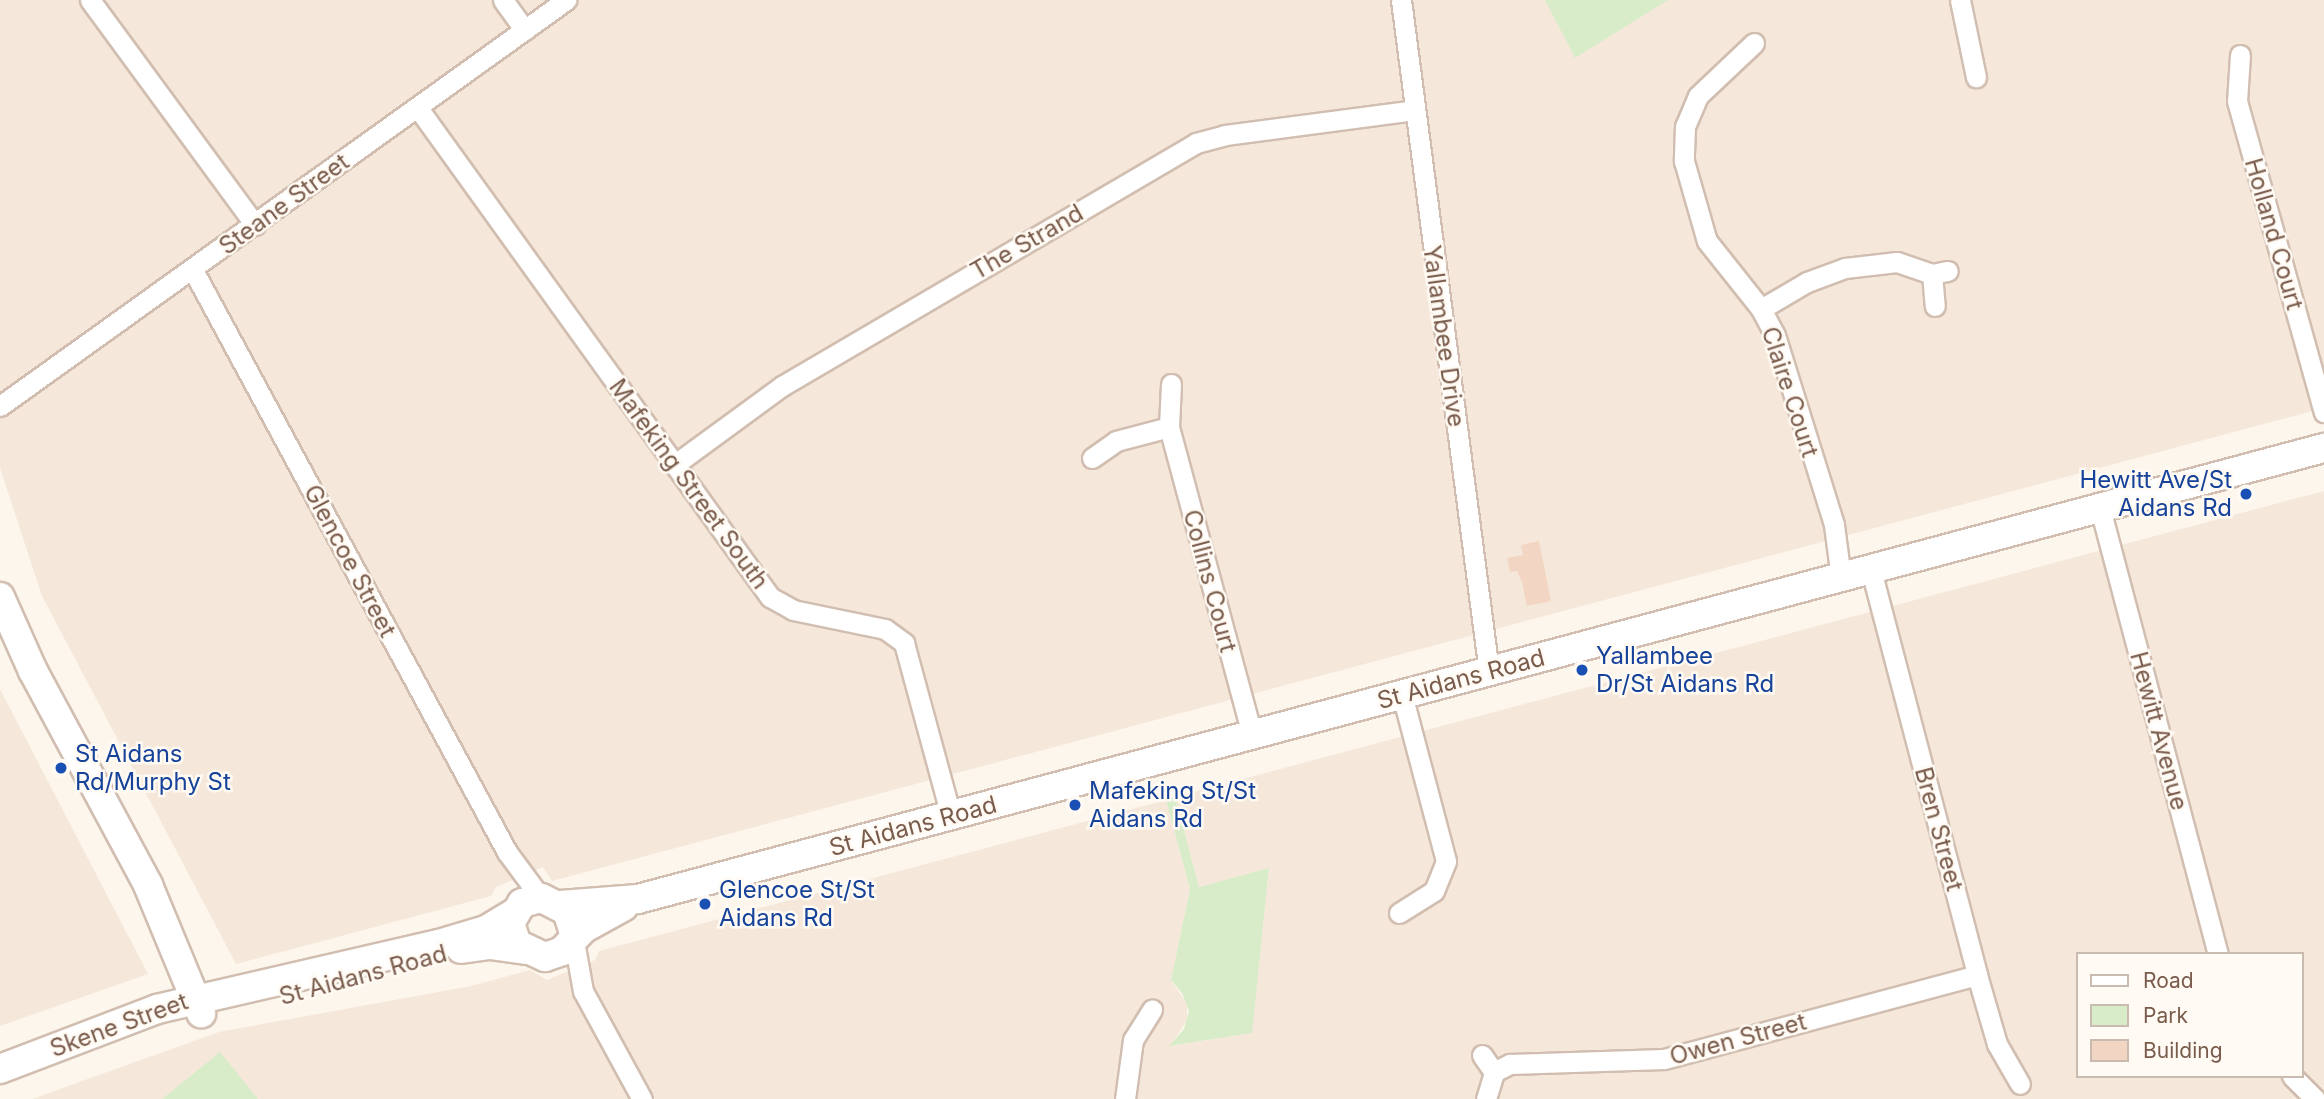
<!DOCTYPE html>
<html>
<head>
<meta charset="utf-8">
<style>
  body { margin:0 }
  #map { position:relative; width:2324px; height:1099px; overflow:hidden; background:#fdf6ec; font-family:Inter,sans-serif }
  div>[style] { position:absolute }
  .residential>* { inset:0; background:#f5e8da }
  .green>* { inset:0; background:#d8ecc9 }
  .building>* { inset:0; background:#f3d5c3 }
  .roads { filter:drop-shadow(2px 0 #d1beb0) drop-shadow(-2px 0 #d1beb0) drop-shadow(0 2px #d1beb0) drop-shadow(0 -2px #d1beb0) }
  .street>* { height:19px; margin:-9.5px; padding:0 9.5px; transform-origin:9.5px; border-radius:9.5px; background:#fff }
  .secondary>* { height:28px; margin:-14px; padding:0 14px; transform-origin:14px; border-radius:14px; background:#fff }
  .dots>* { width:19px; height:19px; translate:-50% -50%; box-sizing:border-box; border:4px solid #fffaf3; border-radius:50% }
  span { translate:-50% -50%; white-space:nowrap; text-align:center; line-height:1.15; -webkit-text-stroke:5px #fffaf3; paint-order:stroke }
  .street-label { font-size:24px; color:#7a5c4d }
  .transit-label { font-size:24px; color:#164399 }
  .right { translate:-100% -50%; text-align:right }
  .left { translate:0 -50%; text-align:left }
  .legend { position:absolute; left:2076px; top:952px; width:228px; height:126px; box-sizing:border-box; background:#fffaf3; border:2px solid #cabbb1; margin:0; padding:9px 12px; list-style:none; font-size:21px; color:#7a5c4d }
  .legend li { display:flex; align-items:center; gap:14px; height:35px }
  .legend b { width:35px; border:2px solid #cabbb1 }
</style>
</head>
<body>
<div id="map">
  <div class="residential">
    <div style="clip-path:polygon(0 0,2324px 0,2324px 408px,552px 881px,543px 867px,496px 887px,491px 896px,236px 964px,42px 596px,0 468px)"></div>
    <div style="clip-path:polygon(evenodd,2324px 491px,2324px 1099px,32px 1099px,219px 1032px,471px 986px,530px 970px,547px 980px,595px 960px,599px 951px,1166px 800px,1190px 889px,1171px 980px,1187px 1004px,1187px 1020px,1170px 1046px,1251px 1033px,1269px 869px,1199px 887px,1175px 797px,2324px 491px,2077px 954px,2301px 954px,2301px 1076px,2077px 1076px,2077px 954px)"></div>
    <div style="clip-path:polygon(0 689px,148px 974px,0 1026px)"></div>
  </div>
  <div class="green">
    <div style="clip-path:polygon(1545px 0,1668px 0,1575px 58px)"></div>
    <div style="clip-path:polygon(1175px 797px,1199px 887px,1269px 868px,1252px 1033px,1169px 1046px,1184px 1029px,1189px 1011px,1182px 993px,1171px 980px,1190px 889px,1166px 800px)"></div>
    <div style="clip-path:polygon(220px 1052px,258px 1099px,162px 1099px)"></div>
  </div>
  <div class="building">
    <div style="clip-path:polygon(1539px 541px,1551px 601px,1527px 606px,1522px 582px,1517px 571px,1510px 572px,1507px 558px,1523px 555px,1521px 545px)"></div>
  </div>
  <div class="roads">
    <div class="street">
      <div style="left:90px;top:0;width:279px;rotate:53.7deg"></div>
      <div style="left:503px;top:0;width:37px;rotate:54deg"></div>
      <div style="left:1401px;top:0;width:678px;rotate:82.54deg"></div>
      <div style="left:1960px;top:0;width:79px;rotate:78.3deg"></div>
      <div style="left:1754px;top:43px;width:77px;rotate:136.6deg"></div>
      <div style="left:1698px;top:96px;width:33px;rotate:113deg"></div>
      <div style="left:1685px;top:126px;width:35px;rotate:92deg"></div>
      <div style="left:1684px;top:161px;width:83px;rotate:74deg"></div>
      <div style="left:1707px;top:241px;width:87px;rotate:51.5deg"></div>
      <div style="left:1761px;top:309px;width:30px;rotate:62deg"></div>
      <div style="left:1775px;top:335px;width:199px;rotate:72.7deg"></div>
      <div style="left:1834px;top:525px;width:53px;rotate:82.5deg"></div>
      <div style="left:2240px;top:55px;width:46px;rotate:93.7deg"></div>
      <div style="left:2237px;top:101px;width:323px;rotate:74.4deg"></div>
      <div style="left:418px;top:108px;width:603px;rotate:54.25deg"></div>
      <div style="left:770px;top:597px;width:26px;rotate:29deg"></div>
      <div style="left:793px;top:610px;width:94px;rotate:11.7deg"></div>
      <div style="left:885px;top:629px;width:24px;rotate:36deg"></div>
      <div style="left:904px;top:643px;width:179px;rotate:74.8deg"></div>
      <div style="left:193px;top:270px;width:661px;rotate:61.65deg"></div>
      <div style="left:507px;top:852px;width:57px;rotate:53.5deg"></div>
      <div style="left:1932px;top:274px;width:32px;rotate:85deg"></div>
      <div style="left:1761px;top:309px;width:53px;rotate:-30.4deg"></div>
      <div style="left:1807px;top:282px;width:40px;rotate:-20.2deg"></div>
      <div style="left:1845px;top:268px;width:52px;rotate:-6.6deg"></div>
      <div style="left:1897px;top:262px;width:37px;rotate:19deg"></div>
      <div style="left:1932px;top:274px;width:16px;rotate:-11deg"></div>
      <div style="left:1171px;top:384px;width:43px;rotate:92.7deg"></div>
      <div style="left:1169px;top:427px;width:319px;rotate:74.9deg"></div>
      <div style="left:0;top:406px;width:697px;rotate:-35.65deg"></div>
      <div style="left:1092px;top:458px;width:29px;rotate:-35deg"></div>
      <div style="left:1116px;top:441px;width:55px;rotate:-14.8deg"></div>
      <div style="left:674px;top:465px;width:134px;rotate:-36.2deg"></div>
      <div style="left:782px;top:386px;width:480px;rotate:-30.4deg"></div>
      <div style="left:1196px;top:143px;width:30px;rotate:-15deg"></div>
      <div style="left:1225px;top:135px;width:191px;rotate:-7.5deg"></div>
      <div style="left:2100px;top:508px;width:461px;rotate:75.2deg"></div>
      <div style="left:1871px;top:570px;width:419px;rotate:75.3deg"></div>
      <div style="left:1977px;top:975px;width:72px;rotate:73.8deg"></div>
      <div style="left:1997px;top:1044px;width:46px;rotate:60.1deg"></div>
      <div style="left:1399px;top:913px;width:41px;rotate:-32.2deg"></div>
      <div style="left:1434px;top:891px;width:32px;rotate:-68deg"></div>
      <div style="left:1446px;top:861px;width:172px;rotate:-104.8deg"></div>
      <div style="left:574px;top:941px;width:51px;rotate:79.8deg"></div>
      <div style="left:583px;top:991px;width:123px;rotate:61.4deg"></div>
      <div style="left:1482px;top:1055px;width:21px;rotate:55deg"></div>
      <div style="left:2292px;top:1076px;width:33px;rotate:45deg"></div>
      <div style="left:1125px;top:1099px;width:60px;rotate:-82.3deg"></div>
      <div style="left:1133px;top:1040px;width:36px;rotate:-58deg"></div>
      <div style="left:1486px;top:1099px;width:28px;rotate:-73deg"></div>
      <div style="left:1494px;top:1072px;width:18px;rotate:-27deg"></div>
      <div style="left:1510px;top:1064px;width:154px;rotate:-1.9deg"></div>
      <div style="left:1664px;top:1059px;width:324px;rotate:-15deg"></div>
    </div>
    <div class="secondary">
      <div style="left:0;top:597px;width:81px;rotate:66deg"></div>
      <div style="left:33px;top:671px;width:243px;rotate:61.7deg"></div>
      <div style="left:148px;top:885px;width:139px;rotate:67.5deg"></div>
      <div style="left:560px;top:905px;width:78px;rotate:-4.4deg"></div>
      <div style="left:638px;top:899px;width:1745px;rotate:-14.98deg"></div>
      <div style="left:575px;top:936px;width:26px;rotate:-108deg"></div>
      <div style="left:567px;top:911px;width:29px;rotate:-153deg"></div>
      <div style="left:541px;top:898px;width:20px;rotate:165deg"></div>
      <div style="left:522px;top:903px;width:23px;rotate:121deg"></div>
      <div style="left:510px;top:923px;width:22px;rotate:72deg"></div>
      <div style="left:517px;top:944px;width:31px;rotate:25deg"></div>
      <div style="left:545px;top:957px;width:18px;rotate:-19deg"></div>
      <div style="left:562px;top:951px;width:30px;rotate:-46deg"></div>
      <div style="left:583px;top:929px;width:46px;rotate:-28.8deg"></div>
      <div style="left:461px;top:949px;width:29px;rotate:-8deg"></div>
      <div style="left:490px;top:945px;width:36px;rotate:8deg"></div>
      <div style="left:0;top:1069px;width:168px;rotate:-20.9deg"></div>
      <div style="left:157px;top:1009px;width:289px;rotate:-13deg"></div>
      <div style="left:439px;top:944px;width:49px;rotate:-16.6deg"></div>
      <div style="left:486px;top:930px;width:31px;rotate:-31deg"></div>
    </div>
  </div>
  <div class="dots">
    <div style="left:2246px;top:494px;background:#1a4fb4"></div>
    <div style="left:1582px;top:670px;background:#1a4fb4"></div>
    <div style="left:61px;top:768px;background:#1a4fb4"></div>
    <div style="left:1075px;top:805px;background:#1a4fb4"></div>
    <div style="left:705px;top:904px;background:#1a4fb4"></div>
  </div>
  <div class="street-label">
    <span style="left:284px;top:204px;rotate:-36deg">Steane Street</span>
    <span style="left:2274px;top:234px;rotate:74deg">Holland Court</span>
    <span style="left:1027px;top:242px;rotate:-30deg">The Strand</span>
    <span style="left:1444px;top:336px;rotate:82deg">Yallambee Drive</span>
    <span style="left:1790px;top:392px;rotate:72deg">Claire Court</span>
    <span style="left:689px;top:484px;rotate:54deg">Mafeking Street South</span>
    <span style="left:350px;top:561px;rotate:62deg">Glencoe Street</span>
    <span style="left:1210px;top:581px;rotate:75deg">Collins Court</span>
    <span style="left:1461px;top:679px;rotate:-15deg">St Aidans Road</span>
    <span style="left:2159px;top:731px;rotate:75deg">Hewitt Avenue</span>
    <span style="left:913px;top:826px;rotate:-15deg">St Aidans Road</span>
    <span style="left:1939px;top:829px;rotate:75deg">Bren Street</span>
    <span style="left:363px;top:975px;rotate:-15deg">St Aidans Road</span>
    <span style="left:119px;top:1025px;rotate:-20deg">Skene Street</span>
    <span style="left:1738px;top:1039px;rotate:-15deg">Owen Street</span>
  </div>
  <div class="transit-label">
    <span class="right" style="left:2232px;top:494px">Hewitt Ave/St<br>Aidans Rd</span>
    <span class="left" style="left:1596px;top:670px">Yallambee<br>Dr/St Aidans Rd</span>
    <span class="left" style="left:75px;top:768px">St Aidans<br>Rd/Murphy St</span>
    <span class="left" style="left:1089px;top:805px">Mafeking St/St<br>Aidans Rd</span>
    <span class="left" style="left:719px;top:904px">Glencoe St/St<br>Aidans Rd</span>
  </div>
  <ul class="legend">
  <li><b style="height:9px;background:#fff"></b>Road</li>
  <li><b style="height:19px;background:#d8ecc9"></b>Park</li>
  <li><b style="height:19px;background:#f3d5c3"></b>Building</li>
  </ul>
</div>
</body>
</html>
